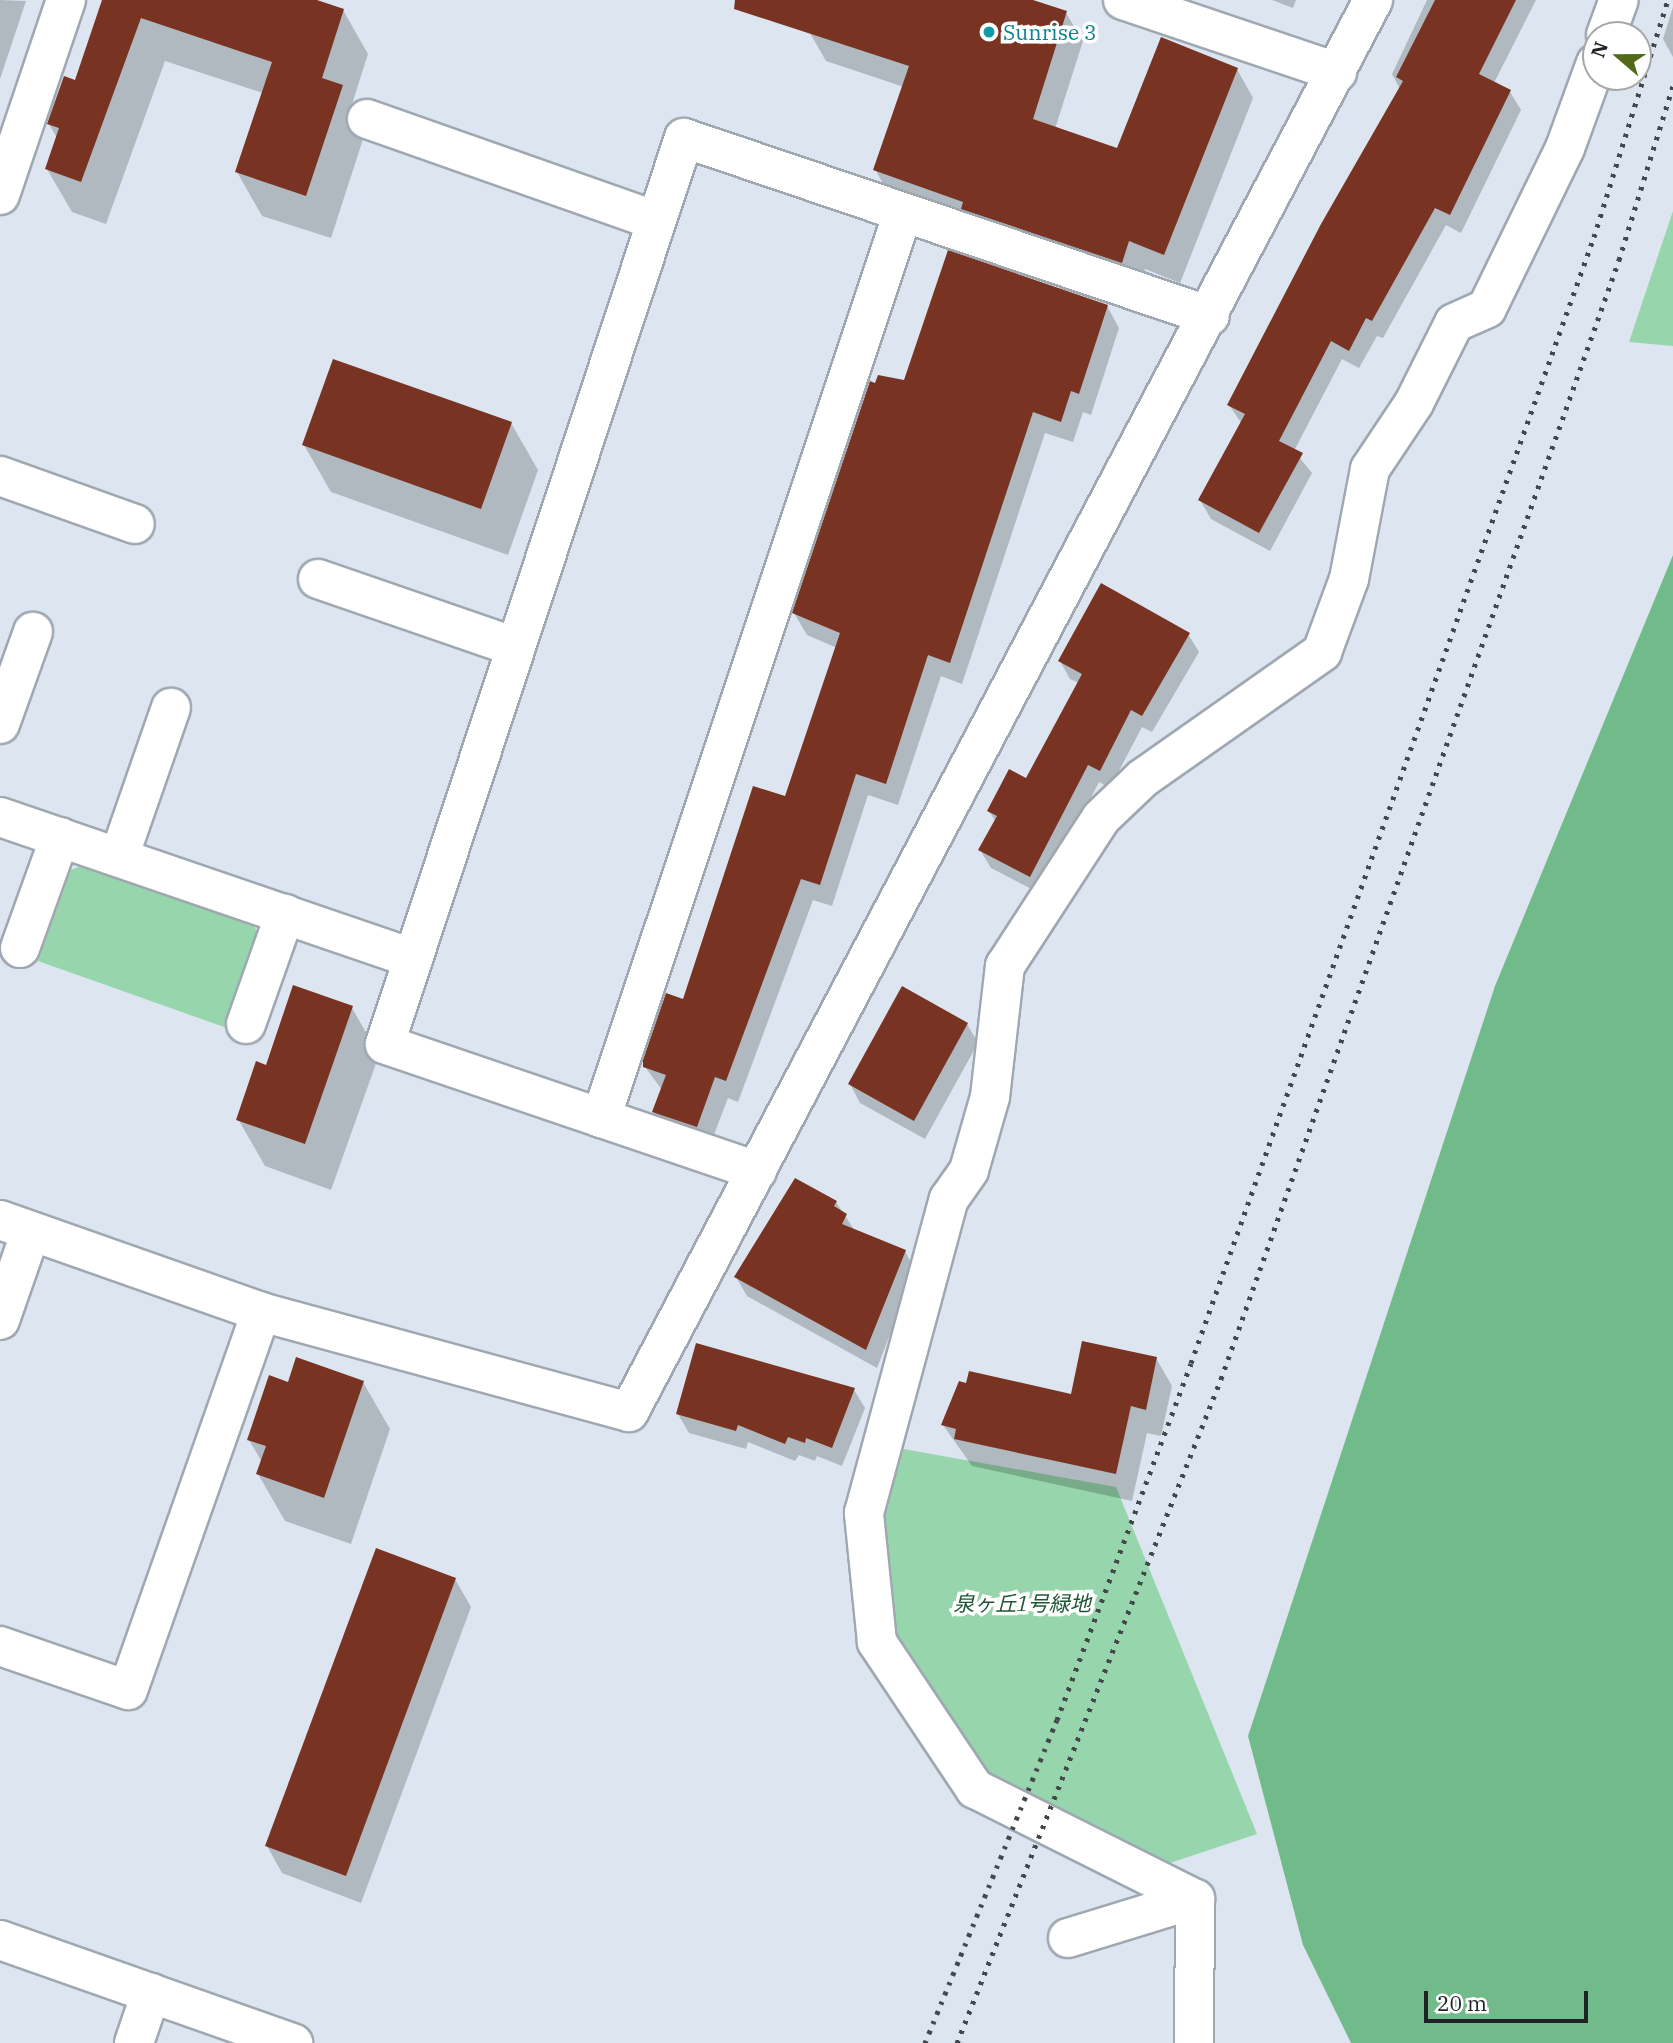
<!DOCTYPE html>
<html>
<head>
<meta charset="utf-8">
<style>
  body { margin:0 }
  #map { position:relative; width:1673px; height:2043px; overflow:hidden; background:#dde6f0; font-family:"IBM Plex Serif","Noto Sans JP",serif }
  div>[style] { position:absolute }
  .green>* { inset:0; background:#97d6ac }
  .forest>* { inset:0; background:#71bb8b }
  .shadow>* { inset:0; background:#0003 }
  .building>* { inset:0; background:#793322 }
  .roads { filter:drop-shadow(2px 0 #9fa8b1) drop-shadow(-2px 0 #9fa8b1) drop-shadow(0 2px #9fa8b1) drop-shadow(0 -2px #9fa8b1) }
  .street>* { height:38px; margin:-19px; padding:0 19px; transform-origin:19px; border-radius:19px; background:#fff }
  .rail>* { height:5px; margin-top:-2.5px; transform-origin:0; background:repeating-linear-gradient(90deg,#44484d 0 3.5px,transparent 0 10.5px) }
  .dots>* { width:19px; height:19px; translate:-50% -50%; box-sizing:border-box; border:4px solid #fff; border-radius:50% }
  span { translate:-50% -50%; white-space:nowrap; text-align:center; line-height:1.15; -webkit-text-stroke:7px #fff; paint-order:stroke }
  .culture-label { font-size:21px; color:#0d838f }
  .left { translate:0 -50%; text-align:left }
  .park-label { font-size:21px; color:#1e5535; font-style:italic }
  .north { position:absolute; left:1582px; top:21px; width:70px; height:70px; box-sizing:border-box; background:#fff; border:2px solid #a5a7a8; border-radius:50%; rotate:290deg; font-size:19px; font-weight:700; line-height:28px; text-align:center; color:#1f2225 }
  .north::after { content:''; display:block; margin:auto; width:24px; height:32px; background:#526918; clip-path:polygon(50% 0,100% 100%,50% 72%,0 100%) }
  .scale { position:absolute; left:1424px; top:1991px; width:164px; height:32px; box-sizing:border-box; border:4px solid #1f2225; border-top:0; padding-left:9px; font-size:21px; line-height:24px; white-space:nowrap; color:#1f2225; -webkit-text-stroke:5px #fff; paint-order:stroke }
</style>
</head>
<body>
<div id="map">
  <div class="green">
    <div style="clip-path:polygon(1673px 211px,1673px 346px,1629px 342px)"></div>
    <div style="clip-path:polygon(86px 864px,252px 922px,259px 935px,227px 1028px,38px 961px,71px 870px)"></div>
    <div style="clip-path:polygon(898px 1448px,1116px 1487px,1257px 1834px,1167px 1864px,975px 1765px,889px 1639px,876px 1516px)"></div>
  </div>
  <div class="forest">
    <div style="clip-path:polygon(1673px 555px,1673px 2043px,1351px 2043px,1303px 1945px,1248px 1736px,1495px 986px)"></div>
  </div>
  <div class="shadow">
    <div style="clip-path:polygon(0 0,26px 1px,0 79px)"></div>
    <div style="clip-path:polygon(103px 0,312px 0,343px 10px,368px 54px,352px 104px,366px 130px,331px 238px,262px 216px,237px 172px,263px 93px,165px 61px,106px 224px,72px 212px,47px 169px,57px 138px,49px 124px,76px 82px)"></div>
    <div style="clip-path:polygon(820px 0,1024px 0,1066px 13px,1083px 41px,1055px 129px,1118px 150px,1237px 69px,1253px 98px,1180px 283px,1145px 269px,1138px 291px,891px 198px,875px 169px,904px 87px,826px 61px,810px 33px)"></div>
    <div style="clip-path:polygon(1272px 0,1296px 0,1293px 8px)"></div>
    <div style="clip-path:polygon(1427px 0,1536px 0,1494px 83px,1510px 92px,1521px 110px,1461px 233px,1446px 225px,1383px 338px,1377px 336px,1359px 368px,1342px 359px,1294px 451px,1312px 473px,1270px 551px,1211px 519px,1200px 500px,1242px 424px,1229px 405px,1400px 89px,1392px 74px)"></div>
    <div style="clip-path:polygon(1673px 7px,1673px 57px,1663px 39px)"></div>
    <div style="clip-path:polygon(1107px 306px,1119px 328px,1091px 415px,1083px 412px,1073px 442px,1045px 433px,962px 684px,941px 676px,898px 805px,868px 795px,832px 906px,813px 900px,738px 1102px,728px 1098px,709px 1148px,667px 1134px,654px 1112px,662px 1090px,645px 1067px,684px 1001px,786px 798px,837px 648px,807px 635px,794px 613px,905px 382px)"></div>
    <div style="clip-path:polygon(511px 423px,538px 470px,508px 555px,331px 492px,304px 445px)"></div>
    <div style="clip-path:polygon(1188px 634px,1199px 652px,1152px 732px,1142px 727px,1110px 788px,1099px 782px,1041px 894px,991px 868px,980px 850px,996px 822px,989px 811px,1026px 780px,1079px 683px,1070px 679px,1060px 661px)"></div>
    <div style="clip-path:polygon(352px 1008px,379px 1055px,331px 1190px,265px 1166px,238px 1119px)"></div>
    <div style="clip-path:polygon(967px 1024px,978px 1043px,925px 1139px,860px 1103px,850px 1084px)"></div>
    <div style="clip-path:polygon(836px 1202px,855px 1231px,905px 1251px,915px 1270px,877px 1368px,747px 1296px,736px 1277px)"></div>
    <div style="clip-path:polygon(1156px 1358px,1172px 1386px,1161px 1436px,1147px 1433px,1132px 1501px,972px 1466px,943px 1425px,1072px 1396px)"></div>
    <div style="clip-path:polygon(363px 1382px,390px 1429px,351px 1544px,285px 1521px,258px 1474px,262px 1462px,249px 1440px,289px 1384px)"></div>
    <div style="clip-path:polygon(854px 1390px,865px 1408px,842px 1466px,817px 1456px,815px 1461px,799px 1455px,795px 1461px,748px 1442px,746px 1449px,689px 1433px,678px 1414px)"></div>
    <div style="clip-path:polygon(455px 1579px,471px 1607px,361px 1903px,282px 1873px,267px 1846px)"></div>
  </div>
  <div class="building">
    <div style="clip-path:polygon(102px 0,317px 0,344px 9px,322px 78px,343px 85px,306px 196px,235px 172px,272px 62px,141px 18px,81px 182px,45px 169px,59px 128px,47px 124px,64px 76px,75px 80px)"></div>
    <div style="clip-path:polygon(735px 0,1033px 0,1067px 11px,1033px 119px,1117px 148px,1161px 37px,1238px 68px,1164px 255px,1129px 241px,1122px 263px,961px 209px,963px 202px,873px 170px,909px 66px,734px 9px)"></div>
    <div style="clip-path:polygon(1435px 0,1516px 0,1479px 74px,1511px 90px,1450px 215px,1435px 208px,1372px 321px,1366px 318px,1349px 351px,1331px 341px,1279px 441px,1303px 453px,1259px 533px,1198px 500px,1245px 414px,1227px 405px,1321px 224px,1403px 81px,1396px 77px)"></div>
    <div style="clip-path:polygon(948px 250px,1108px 305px,1079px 394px,1071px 391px,1061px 422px,1033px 412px,950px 663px,928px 655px,886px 784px,856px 774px,820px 885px,801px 879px,726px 1081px,715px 1077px,697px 1127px,652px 1112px,666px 1075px,643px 1067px,643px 1060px,666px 993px,683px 999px,753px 786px,785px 796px,840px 633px,792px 613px,870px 381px,875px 383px,878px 375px,904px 380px)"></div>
    <div style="clip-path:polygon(333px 359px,512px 422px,481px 509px,302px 445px)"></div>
    <div style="clip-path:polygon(1101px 583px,1190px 633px,1142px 716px,1131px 710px,1100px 771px,1088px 765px,1030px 877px,978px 850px,997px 816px,987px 811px,1009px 769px,1026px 778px,1082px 674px,1058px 661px)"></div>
    <div style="clip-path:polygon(293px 985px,353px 1006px,305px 1144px,236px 1120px,256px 1061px,266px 1065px)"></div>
    <div style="clip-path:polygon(902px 986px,968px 1023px,914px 1121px,848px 1084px)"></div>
    <div style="clip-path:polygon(795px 1178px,837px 1201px,834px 1206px,847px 1214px,842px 1224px,906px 1250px,866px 1350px,734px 1277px)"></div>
    <div style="clip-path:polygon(1082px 1341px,1157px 1357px,1146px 1410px,1131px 1406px,1116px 1474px,954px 1439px,956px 1429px,941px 1425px,959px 1381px,966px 1383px,969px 1371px,1071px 1394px)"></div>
    <div style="clip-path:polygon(696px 1343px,855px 1388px,832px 1448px,806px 1438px,805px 1443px,788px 1437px,785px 1444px,738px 1425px,736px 1431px,676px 1414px)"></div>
    <div style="clip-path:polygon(296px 1357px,364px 1381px,324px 1498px,256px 1474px,266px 1446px,247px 1440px,269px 1375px,288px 1382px)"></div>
    <div style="clip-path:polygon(376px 1548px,456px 1578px,346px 1876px,265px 1846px)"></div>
  </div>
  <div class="roads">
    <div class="street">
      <div style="left:1123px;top:0;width:226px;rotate:18.6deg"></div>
      <div style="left:1606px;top:35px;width:37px;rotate:-70deg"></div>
      <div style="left:367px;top:119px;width:306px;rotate:19.4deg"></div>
      <div style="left:0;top:195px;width:206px;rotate:-71.3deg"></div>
      <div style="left:0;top:476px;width:143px;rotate:19.6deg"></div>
      <div style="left:318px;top:579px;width:209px;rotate:19deg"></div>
      <div style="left:0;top:724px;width:98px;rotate:-70.3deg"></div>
      <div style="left:0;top:817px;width:436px;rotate:18.9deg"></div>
      <div style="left:119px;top:857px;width:158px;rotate:-70.8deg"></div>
      <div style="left:20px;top:948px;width:118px;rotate:-70.2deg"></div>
      <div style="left:246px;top:1024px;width:117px;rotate:-70.5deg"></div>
      <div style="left:601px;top:1118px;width:954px;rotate:-71.55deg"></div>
      <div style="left:757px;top:1171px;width:393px;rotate:-161.2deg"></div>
      <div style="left:385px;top:1044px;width:954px;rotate:-71.74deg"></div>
      <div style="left:684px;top:138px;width:555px;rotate:18.7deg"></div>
      <div style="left:0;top:1220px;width:277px;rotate:19.4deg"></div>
      <div style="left:261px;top:1312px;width:381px;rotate:15.2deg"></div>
      <div style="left:629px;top:1412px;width:1596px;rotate:-62.21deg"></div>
      <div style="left:0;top:1320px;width:94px;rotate:-70.8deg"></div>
      <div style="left:0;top:1646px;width:135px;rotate:19deg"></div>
      <div style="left:128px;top:1690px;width:401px;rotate:-70.6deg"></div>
      <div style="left:1068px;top:1938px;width:133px;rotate:-17.1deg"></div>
      <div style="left:0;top:1940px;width:311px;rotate:19.4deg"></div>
      <div style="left:134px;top:2043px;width:53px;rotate:-71.2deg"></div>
      <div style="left:1194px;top:2043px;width:144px;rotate:-89.6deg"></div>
      <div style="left:1195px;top:1899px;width:246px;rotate:-153.4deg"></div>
      <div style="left:975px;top:1789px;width:177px;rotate:-123.7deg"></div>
      <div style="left:877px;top:1642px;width:130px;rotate:-95.8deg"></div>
      <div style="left:864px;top:1513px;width:325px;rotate:-74.9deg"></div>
      <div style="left:949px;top:1199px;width:35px;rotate:-55deg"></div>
      <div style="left:969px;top:1170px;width:76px;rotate:-74deg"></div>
      <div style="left:990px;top:1097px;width:132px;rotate:-83.5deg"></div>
      <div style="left:1005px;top:966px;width:176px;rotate:-57deg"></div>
      <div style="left:1101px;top:818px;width:58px;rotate:-43.6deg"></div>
      <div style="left:1143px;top:778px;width:219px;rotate:-35.1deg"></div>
      <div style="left:1322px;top:652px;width:78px;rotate:-69.7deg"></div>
      <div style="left:1349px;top:579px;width:112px;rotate:-79.2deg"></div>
      <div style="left:1370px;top:469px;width:79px;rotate:-56.3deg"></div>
      <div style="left:1414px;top:403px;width:89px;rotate:-63.4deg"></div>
      <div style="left:1454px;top:323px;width:36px;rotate:-24deg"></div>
      <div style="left:1487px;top:308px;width:178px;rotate:-64deg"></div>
      <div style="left:1565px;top:148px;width:90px;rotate:-70deg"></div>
    </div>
  </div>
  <div class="rail">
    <div style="left:925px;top:2043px;width:349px;rotate:-67.8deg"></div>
    <div style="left:1057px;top:1720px;width:381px;rotate:-69.4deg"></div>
    <div style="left:1191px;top:1363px;width:1196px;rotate:-70.31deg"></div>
    <div style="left:1594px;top:237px;width:248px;rotate:-72.7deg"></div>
    <div style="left:957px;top:2043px;width:715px;rotate:-68.32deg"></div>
    <div style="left:1221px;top:1379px;width:1188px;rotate:-70.42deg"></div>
    <div style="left:1619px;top:260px;width:182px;rotate:-72.8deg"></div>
  </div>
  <div class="dots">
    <div style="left:989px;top:32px;background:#0f9aa8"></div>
  </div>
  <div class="culture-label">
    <span class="left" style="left:1003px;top:32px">Sunrise 3</span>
  </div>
  <div class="park-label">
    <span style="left:1022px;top:1603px">泉ヶ丘1号緑地</span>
  </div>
  <div class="north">N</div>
  <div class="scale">20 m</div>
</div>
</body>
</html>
